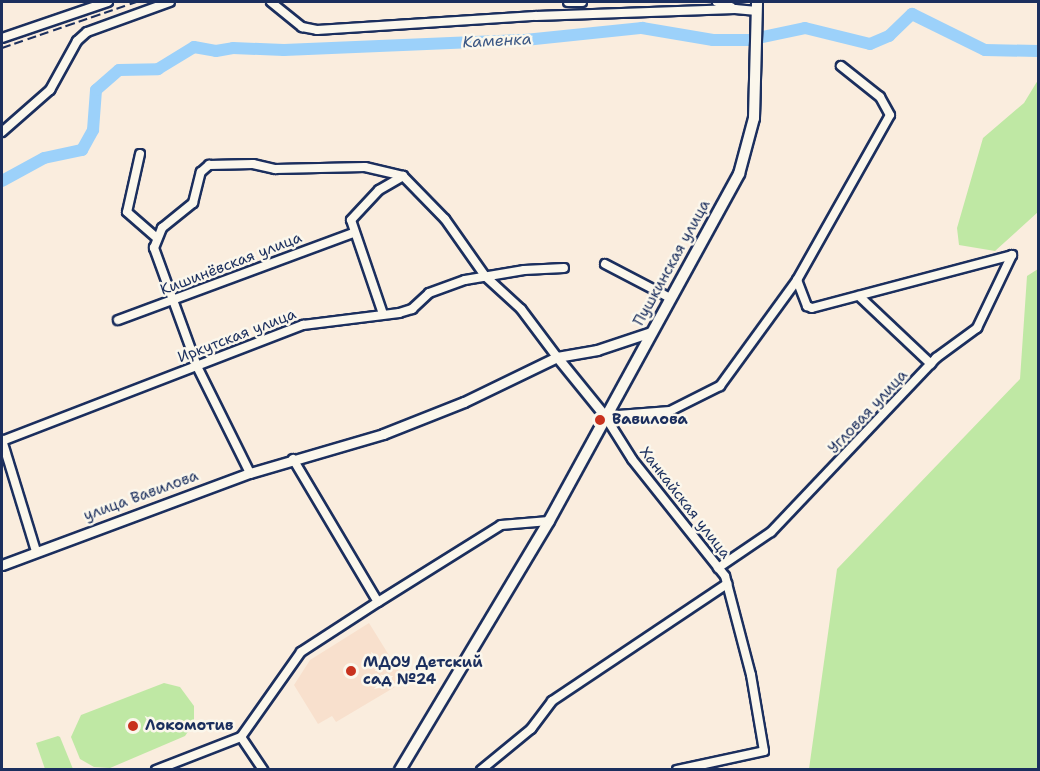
<!DOCTYPE html>
<html>
<head>
<meta charset="utf-8">
<style>
  body { margin:0 }
  #map { position:relative; width:1040px; height:771px; overflow:hidden; background:#faedde; font-family:"Shantell Sans",sans-serif }
  div>[style] { position:absolute }
  .built>* { inset:0; background:#f8e0cd }
  .green>* { inset:0; background:#bfe8a4 }
  .river>* { height:12px; margin:-6px; padding:0 6px; transform-origin:6px; border-radius:6px; background:#9cd1fa }
  .roads { filter:drop-shadow(2px 0 #1b2f5e) drop-shadow(-2px 0 #1b2f5e) drop-shadow(0 2px #1b2f5e) drop-shadow(0 -2px #1b2f5e) }
  .minor>* { height:8px; margin:-4px; padding:0 4px; transform-origin:4px; border-radius:4px; background:#fbf7ec }
  .tertiary>* { height:9px; margin:-4.5px; padding:0 4.5px; transform-origin:4.5px; border-radius:4.5px; background:#fbf7ec }
  .secondary>* { height:10px; margin:-5px; padding:0 5px; transform-origin:5px; border-radius:5px; background:#fbf7ec }
  .rail>* { height:2px; margin-top:-1px; transform-origin:0; background:repeating-linear-gradient(90deg,#1b2f5e 0 9px,transparent 0 13.5px) }
  .dots>* { width:16px; height:16px; translate:-50% -50%; box-sizing:border-box; border:3px solid #fbf7ec; border-radius:50% }
  span { translate:-50% -50%; white-space:nowrap; text-align:center; line-height:1.15; -webkit-text-stroke:5px #fbf7ec; paint-order:stroke }
  .street-label { font-size:15px; color:#1b2f5e }
  .poi-label { font-size:15px; color:#1b2f5e; font-weight:700 }
  .left { translate:0 -50%; text-align:left }
  .water-label { font-size:16px; color:#3b5885; font-style:italic }
  .frame { position:absolute; inset:0; border:3px solid #1b2f5e; pointer-events:none }
</style>
</head>
<body>
<div id="map">
  <div class="built">
    <div style="clip-path:polygon(369px 623px,405px 681px,336px 722px,332px 716px,318px 724px,294px 685px,310px 660px)"></div>
  </div>
  <div class="green">
    <div style="clip-path:polygon(1038px 80px,1038px 212px,995px 251px,959px 245px,957px 228px,983px 138px,1024px 103px)"></div>
    <div style="clip-path:polygon(1038px 269px,1038px 769px,809px 769px,837px 569px,1020px 379px,1027px 276px)"></div>
    <div style="clip-path:polygon(164px 683px,180px 687px,194px 706px,194px 723px,185px 736px,110px 768px,94px 767px,80px 759px,71px 737px,81px 715px)"></div>
    <div style="clip-path:polygon(58px 736px,60px 737px,73px 769px,45px 769px,36px 743px)"></div>
  </div>
  <div class="river">
    <div style="left:2px;top:181px;width:48px;rotate:-28.7deg"></div>
    <div style="left:44px;top:158px;width:39px;rotate:-12deg"></div>
    <div style="left:82px;top:150px;width:23px;rotate:-61deg"></div>
    <div style="left:93px;top:130px;width:40px;rotate:-85.7deg"></div>
    <div style="left:96px;top:90px;width:30px;rotate:-41deg"></div>
    <div style="left:119px;top:70px;width:39px;rotate:-1deg"></div>
    <div style="left:158px;top:69px;width:42px;rotate:-31.4deg"></div>
    <div style="left:194px;top:47px;width:22px;rotate:10deg"></div>
    <div style="left:216px;top:51px;width:17px;rotate:-10deg"></div>
    <div style="left:233px;top:48px;width:51px;rotate:2.2deg"></div>
    <div style="left:284px;top:50px;width:241px;rotate:-2.4deg"></div>
    <div style="left:525px;top:40px;width:118px;rotate:-5.9deg"></div>
    <div style="left:642px;top:28px;width:72px;rotate:9.6deg"></div>
    <div style="left:713px;top:40px;width:36px"></div>
    <div style="left:749px;top:40px;width:57px;rotate:-12.1deg"></div>
    <div style="left:805px;top:28px;width:67px;rotate:13.8deg"></div>
    <div style="left:870px;top:44px;width:21px;rotate:-23deg"></div>
    <div style="left:889px;top:36px;width:32px;rotate:-44deg"></div>
    <div style="left:912px;top:14px;width:81px;rotate:26.3deg"></div>
    <div style="left:985px;top:50px;width:53px;rotate:1.1deg"></div>
  </div>
  <div class="roads">
    <div class="minor">
      <div style="left:271px;top:2px;width:40px;rotate:39deg"></div>
      <div style="left:302px;top:27px;width:15px;rotate:11deg"></div>
      <div style="left:317px;top:30px;width:219px;rotate:-3.7deg"></div>
      <div style="left:536px;top:16px;width:199px;rotate:-2deg"></div>
      <div style="left:735px;top:9px;width:22px;rotate:5deg"></div>
      <div style="left:568px;top:2px;width:14px"></div>
      <div style="left:717px;top:2px;width:15px;rotate:20deg"></div>
      <div style="left:2px;top:38px;width:112px;rotate:-18.8deg"></div>
      <div style="left:2px;top:132px;width:64px;rotate:-41.2deg"></div>
      <div style="left:50px;top:90px;width:56px;rotate:-61.1deg"></div>
      <div style="left:77px;top:41px;width:13px;rotate:-42deg"></div>
      <div style="left:87px;top:32px;width:88px;rotate:-19.9deg"></div>
      <div style="left:140px;top:154px;width:59px;rotate:102.6deg"></div>
      <div style="left:127px;top:212px;width:38px;rotate:41deg"></div>
      <div style="left:605px;top:264px;width:73px;rotate:27.6deg"></div>
      <div style="left:797px;top:280px;width:28px;rotate:69deg"></div>
      <div style="left:807px;top:306px;width:5px;rotate:22deg"></div>
      <div style="left:812px;top:308px;width:207px;rotate:-14.8deg"></div>
      <div style="left:859px;top:296px;width:99px;rotate:43.4deg"></div>
      <div style="left:383px;top:314px;width:99px;rotate:-108.8deg"></div>
      <div style="left:351px;top:220px;width:41px;rotate:-47deg"></div>
      <div style="left:379px;top:190px;width:28px;rotate:-30deg"></div>
      <div style="left:118px;top:320px;width:251px;rotate:-20.3deg"></div>
      <div style="left:2px;top:440px;width:116px;rotate:73deg"></div>
      <div style="left:2px;top:441px;width:323px;rotate:-21.1deg"></div>
      <div style="left:303px;top:325px;width:97px;rotate:-7.1deg"></div>
      <div style="left:399px;top:313px;width:14px;rotate:-17deg"></div>
      <div style="left:412px;top:309px;width:23px;rotate:-43deg"></div>
      <div style="left:429px;top:293px;width:38px;rotate:-20deg"></div>
      <div style="left:465px;top:280px;width:60px;rotate:-9.6deg"></div>
      <div style="left:524px;top:270px;width:40px;rotate:-2.9deg"></div>
      <div style="left:293px;top:459px;width:166px;rotate:59.3deg"></div>
      <div style="left:250px;top:473px;width:119px;rotate:-116.4deg"></div>
      <div style="left:197px;top:366px;width:126px;rotate:-110deg"></div>
      <div style="left:154px;top:248px;width:22px;rotate:-68deg"></div>
      <div style="left:162px;top:228px;width:40px;rotate:-39deg"></div>
      <div style="left:193px;top:203px;width:32px;rotate:-76deg"></div>
      <div style="left:201px;top:172px;width:11px;rotate:-41deg"></div>
      <div style="left:209px;top:165px;width:44px;rotate:-1.3deg"></div>
      <div style="left:253px;top:164px;width:23px;rotate:13deg"></div>
      <div style="left:275px;top:169px;width:90px;rotate:-1.3deg"></div>
      <div style="left:365px;top:167px;width:39px;rotate:13deg"></div>
      <div style="left:403px;top:176px;width:60px;rotate:45.7deg"></div>
      <div style="left:445px;top:219px;width:70px;rotate:54.9deg"></div>
      <div style="left:485px;top:276px;width:49px;rotate:42.5deg"></div>
      <div style="left:521px;top:309px;width:60px;rotate:53.1deg"></div>
      <div style="left:718px;top:568px;width:64px;rotate:-34.2deg"></div>
      <div style="left:771px;top:532px;width:240px;rotate:-46.5deg"></div>
      <div style="left:936px;top:358px;width:51px;rotate:-36.2deg"></div>
      <div style="left:977px;top:328px;width:81px;rotate:-64.4deg"></div>
      <div style="left:241px;top:737px;width:40px;rotate:56deg"></div>
      <div style="left:156px;top:770px;width:91px;rotate:-21.2deg"></div>
      <div style="left:241px;top:737px;width:104px;rotate:-54.8deg"></div>
      <div style="left:301px;top:652px;width:92px;rotate:-33deg"></div>
      <div style="left:378px;top:602px;width:145px;rotate:-32deg"></div>
      <div style="left:501px;top:525px;width:48px;rotate:-4.8deg"></div>
      <div style="left:481px;top:770px;width:65px;rotate:-39.4deg"></div>
      <div style="left:531px;top:729px;width:35px;rotate:-53deg"></div>
      <div style="left:552px;top:701px;width:211px;rotate:-33.8deg"></div>
      <div style="left:677px;top:770px;width:89px;rotate:-12.3deg"></div>
      <div style="left:764px;top:751px;width:77px;rotate:-99.7deg"></div>
      <div style="left:751px;top:675px;width:102px;rotate:-104.7deg"></div>
      <div style="left:725px;top:576px;width:149px;rotate:-128.5deg"></div>
      <div style="left:632px;top:459px;width:51px;rotate:-122.1deg"></div>
      <div style="left:605px;top:416px;width:65px;rotate:-4.4deg"></div>
      <div style="left:670px;top:411px;width:56px;rotate:-26.6deg"></div>
      <div style="left:720px;top:386px;width:131px;rotate:-54deg"></div>
      <div style="left:797px;top:280px;width:189px;rotate:-60.6deg"></div>
      <div style="left:890px;top:115px;width:21px;rotate:-119deg"></div>
      <div style="left:880px;top:97px;width:50px;rotate:-141.5deg"></div>
    </div>
    <div class="tertiary">
      <div style="left:557px;top:357px;width:76px;rotate:50.9deg"></div>
      <div style="left:2px;top:565px;width:265px;rotate:-20.4deg"></div>
      <div style="left:250px;top:473px;width:139px;rotate:-16.3deg"></div>
      <div style="left:383px;top:434px;width:87px;rotate:-21.6deg"></div>
      <div style="left:464px;top:402px;width:103px;rotate:-25.8deg"></div>
      <div style="left:557px;top:357px;width:41px;rotate:-9.9deg"></div>
      <div style="left:597px;top:350px;width:57px;rotate:-18.4deg"></div>
    </div>
    <div class="secondary">
      <div style="left:400px;top:770px;width:290px;rotate:-59.1deg"></div>
      <div style="left:549px;top:521px;width:396px;rotate:-61.3deg"></div>
      <div style="left:739px;top:174px;width:58px;rotate:-75deg"></div>
      <div style="left:754px;top:118px;width:116px;rotate:-88.5deg"></div>
    </div>
  </div>
  <div class="rail">
    <div style="left:2px;top:48px;width:142px;rotate:-18.9deg"></div>
  </div>
  <div class="dots">
    <div style="left:600px;top:420px;background:#c8321e"></div>
    <div style="left:351px;top:671px;background:#c8321e"></div>
    <div style="left:133px;top:726px;background:#c8321e"></div>
  </div>
  <div class="street-label">
    <span style="left:672px;top:263px;rotate:-61deg">Пушкинская улица</span>
    <span style="left:231px;top:264px;rotate:-21deg">Кишинёвская улица</span>
    <span style="left:237px;top:336px;rotate:-21deg">Иркутская улица</span>
    <span style="left:868px;top:412px;rotate:-47deg">Угловая улица</span>
    <span style="left:141px;top:496px;rotate:-20deg">улица Вавилова</span>
    <span style="left:685px;top:503px;rotate:52deg">Ханкайская улица</span>
  </div>
  <div class="poi-label">
    <span class="left" style="left:612px;top:420px">Вавилова</span>
    <span class="left" style="left:363px;top:671px">МДОУ Детский<br>сад №24</span>
    <span class="left" style="left:145px;top:726px">Локомотив</span>
  </div>
  <div class="water-label">
    <span style="left:497px;top:41px;rotate:-3deg">Каменка</span>
  </div>
  <div class="frame"></div>
</div>
</body>
</html>
